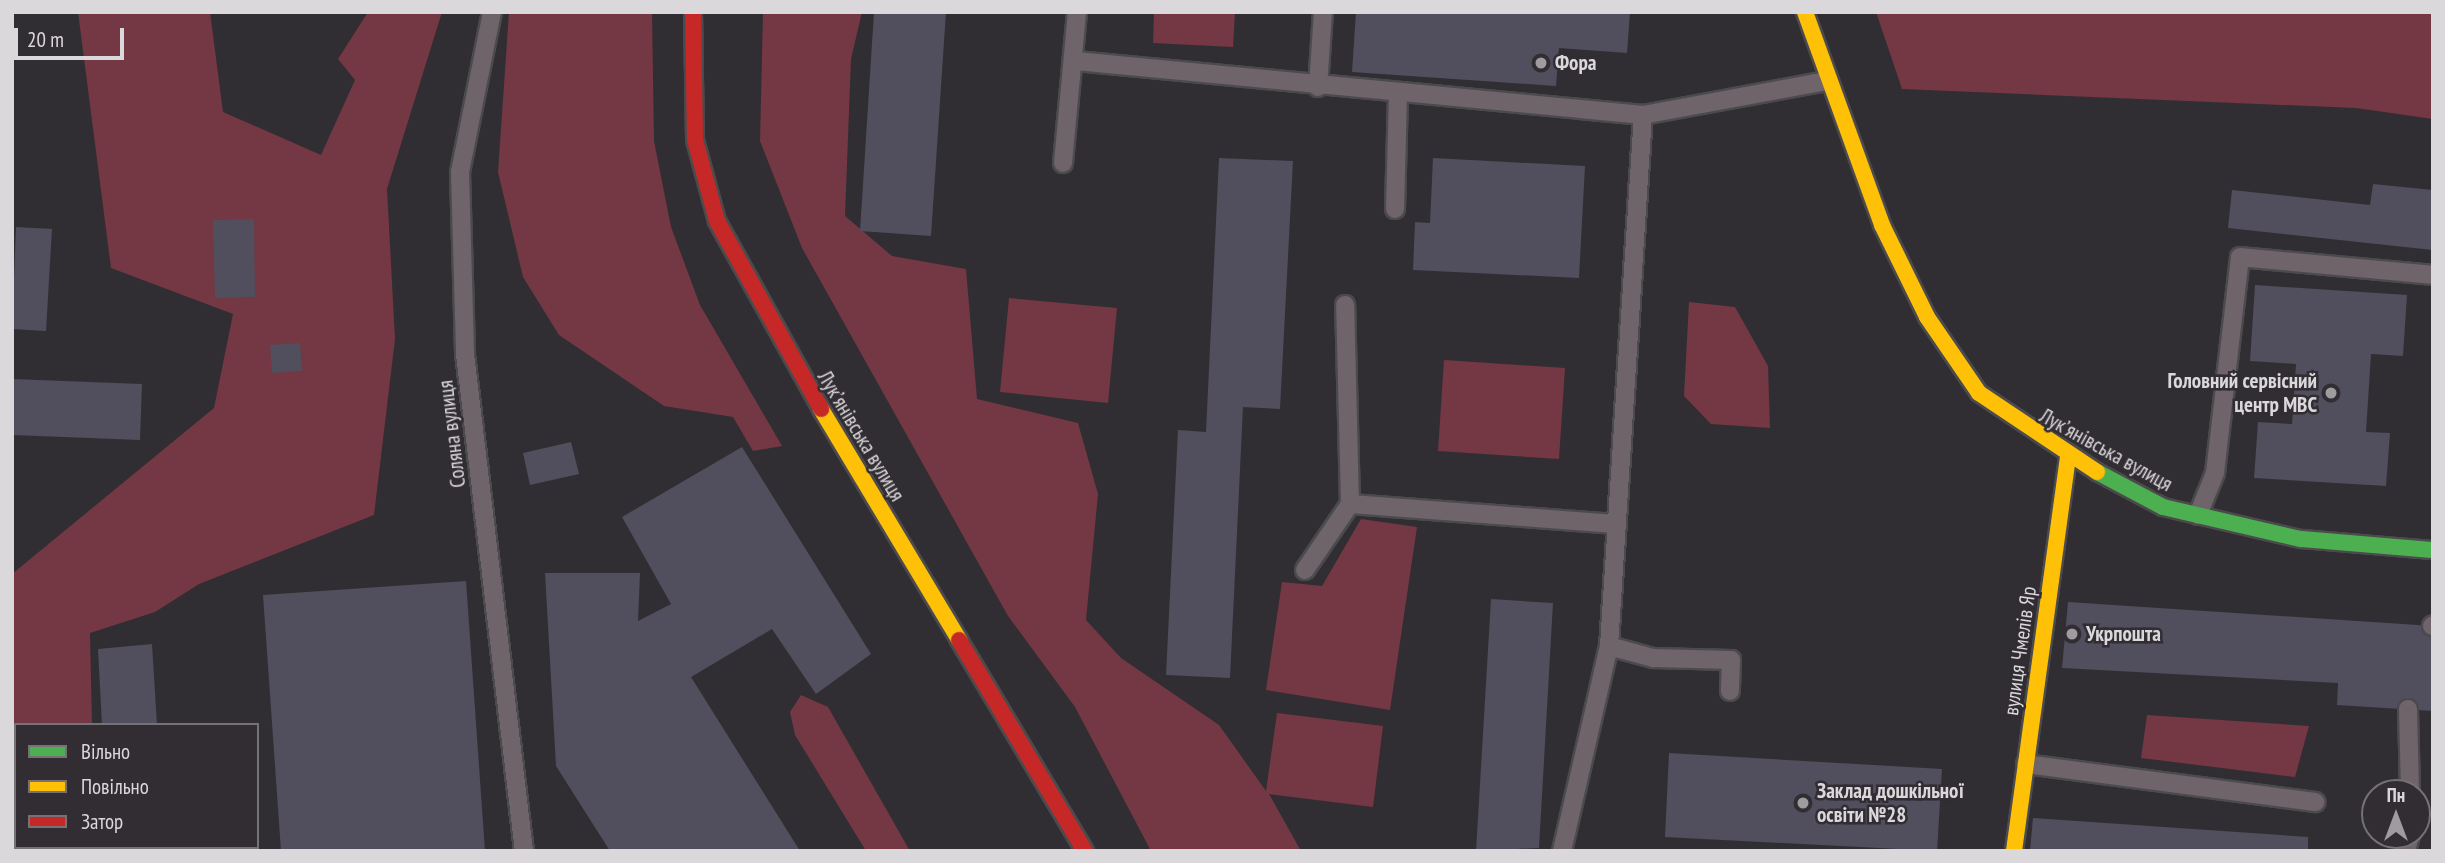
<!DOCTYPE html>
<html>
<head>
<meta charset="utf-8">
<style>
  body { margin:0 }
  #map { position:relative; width:2445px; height:863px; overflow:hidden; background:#302e32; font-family:"PT Sans Narrow",sans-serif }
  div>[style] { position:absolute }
  .green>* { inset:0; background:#733843 }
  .building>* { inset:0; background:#514e5d }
  .roads { filter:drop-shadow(2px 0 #4b4a4c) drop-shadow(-2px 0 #4b4a4c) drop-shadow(0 2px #4b4a4c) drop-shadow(0 -2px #4b4a4c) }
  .lane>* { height:18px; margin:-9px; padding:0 9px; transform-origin:9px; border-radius:9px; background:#6e646a }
  .fast>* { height:16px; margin:-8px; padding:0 8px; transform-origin:8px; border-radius:8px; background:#4caf50 }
  .slow>* { height:16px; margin:-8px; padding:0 8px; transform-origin:8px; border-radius:8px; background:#ffc107 }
  .jam>* { height:16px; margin:-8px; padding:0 8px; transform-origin:8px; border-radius:8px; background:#c62828 }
  .dots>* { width:19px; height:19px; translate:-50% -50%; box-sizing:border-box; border:4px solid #312d33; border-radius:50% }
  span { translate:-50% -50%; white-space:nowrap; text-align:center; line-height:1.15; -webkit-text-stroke:5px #312d33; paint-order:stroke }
  .poi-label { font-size:21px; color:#dbd8dc; font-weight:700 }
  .left { translate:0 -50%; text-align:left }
  .right { translate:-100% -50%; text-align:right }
  .street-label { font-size:21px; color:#dbd8dc }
  .frame { position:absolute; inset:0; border:14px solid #dbd8dc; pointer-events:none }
  .legend { position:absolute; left:14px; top:723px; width:245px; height:126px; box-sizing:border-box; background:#312d33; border:2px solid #757177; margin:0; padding:9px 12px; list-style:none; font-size:21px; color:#dbd8dc }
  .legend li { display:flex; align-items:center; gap:14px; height:35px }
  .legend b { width:35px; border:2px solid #757177 }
  .north { position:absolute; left:2361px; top:779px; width:70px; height:70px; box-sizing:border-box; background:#312d33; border:2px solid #757177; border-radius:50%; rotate:0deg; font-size:19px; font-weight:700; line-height:28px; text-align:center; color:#dbd8dc }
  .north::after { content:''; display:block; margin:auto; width:24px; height:32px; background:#9f9ca0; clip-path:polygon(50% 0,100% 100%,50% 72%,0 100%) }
  .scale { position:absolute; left:14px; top:28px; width:110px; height:32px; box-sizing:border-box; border:4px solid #dbd8dc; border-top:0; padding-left:9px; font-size:21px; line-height:24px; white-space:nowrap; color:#dbd8dc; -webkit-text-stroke:5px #312d33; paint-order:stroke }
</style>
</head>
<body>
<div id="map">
  <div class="green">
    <div style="clip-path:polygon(78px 12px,210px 12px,223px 112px,321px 155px,355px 80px,338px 59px,368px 12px,442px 12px,387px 189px,395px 339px,374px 515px,199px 584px,155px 612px,90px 633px,92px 725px,16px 725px,16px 847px,94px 851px,12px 851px,12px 574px,214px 408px,233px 314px,111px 268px)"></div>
    <div style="clip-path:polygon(509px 12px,652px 12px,654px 141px,671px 227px,700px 305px,782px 446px,753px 451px,733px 417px,664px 406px,559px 335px,523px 277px,498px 172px)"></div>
    <div style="clip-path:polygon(763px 12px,862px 12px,851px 59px,845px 216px,892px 256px,966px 269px,977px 399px,1078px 423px,1098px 494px,1086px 620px,1121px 658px,1219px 725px,1266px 791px,1277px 713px,1383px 726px,1373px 807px,1269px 794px,1301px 851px,1151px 851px,1075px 707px,1008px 616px,802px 248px,760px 141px)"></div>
    <div style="clip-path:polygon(1154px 12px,1235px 12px,1233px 47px,1153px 43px)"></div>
    <div style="clip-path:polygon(1876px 12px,2433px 12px,2433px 119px,2356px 108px,1902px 89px)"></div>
    <div style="clip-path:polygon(1009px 298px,1117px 308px,1108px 403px,1000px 392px)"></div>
    <div style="clip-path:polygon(1689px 302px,1735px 307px,1768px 366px,1770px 428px,1711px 424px,1684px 396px)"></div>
    <div style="clip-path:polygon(1444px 360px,1565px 368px,1559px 459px,1438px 451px)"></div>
    <div style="clip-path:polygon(1361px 519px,1417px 527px,1390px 710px,1266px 690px,1282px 582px,1322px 586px)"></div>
    <div style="clip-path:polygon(801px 695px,828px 707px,910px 851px,866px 851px,795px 735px,790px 712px)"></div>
    <div style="clip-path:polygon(2147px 715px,2309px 726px,2295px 777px,2141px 758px)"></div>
  </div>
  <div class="building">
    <div style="clip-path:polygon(874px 12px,946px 12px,931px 236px,860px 231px)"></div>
    <div style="clip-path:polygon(1356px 12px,1630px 12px,1627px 53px,1559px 48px,1556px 86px,1352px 72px)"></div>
    <div style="clip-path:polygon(1219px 158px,1293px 161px,1280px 409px,1243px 407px,1230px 678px,1166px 675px,1178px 430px,1206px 432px)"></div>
    <div style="clip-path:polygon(1433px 158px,1585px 166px,1579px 278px,1413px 270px,1415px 222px,1430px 223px)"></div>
    <div style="clip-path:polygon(2373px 184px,2433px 190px,2433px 250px,2228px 228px,2232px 190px,2370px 205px)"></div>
    <div style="clip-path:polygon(254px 219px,255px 297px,215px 298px,213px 220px)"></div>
    <div style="clip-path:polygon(16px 227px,52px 229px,46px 331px,12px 329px)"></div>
    <div style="clip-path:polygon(2255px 285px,2407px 295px,2403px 356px,2371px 354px,2366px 432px,2390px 433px,2386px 486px,2254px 478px,2258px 422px,2292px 424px,2296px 364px,2250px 361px)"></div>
    <div style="clip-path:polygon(300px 343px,302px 371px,272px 373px,270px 345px)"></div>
    <div style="clip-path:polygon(12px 379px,142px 384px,140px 440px,12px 435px)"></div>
    <div style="clip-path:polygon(571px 442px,579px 474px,530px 485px,523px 453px)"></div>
    <div style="clip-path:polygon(742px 447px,871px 654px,816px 694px,772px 629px,691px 677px,800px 851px,610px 851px,556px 766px,545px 573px,640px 573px,638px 621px,671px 604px,622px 517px)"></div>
    <div style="clip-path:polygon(466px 581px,485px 851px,281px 851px,263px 595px)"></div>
    <div style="clip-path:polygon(1491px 599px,1553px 603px,1539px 848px,1476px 851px)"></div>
    <div style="clip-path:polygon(2068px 602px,2433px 626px,2433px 711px,2337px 705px,2338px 683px,2062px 668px)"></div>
    <div style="clip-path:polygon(152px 644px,157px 725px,102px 725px,98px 649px)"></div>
    <div style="clip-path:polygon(1669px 753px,1942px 769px,1937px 851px,1665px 837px)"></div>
    <div style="clip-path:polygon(2033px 818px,2308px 837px,2308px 851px,2030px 851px)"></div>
    <div style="clip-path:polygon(108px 847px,166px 847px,166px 851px,108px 851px)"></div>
  </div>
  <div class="roads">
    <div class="lane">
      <div style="left:492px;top:12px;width:163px;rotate:101.3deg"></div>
      <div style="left:460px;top:172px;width:182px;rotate:88.4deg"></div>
      <div style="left:465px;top:354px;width:500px;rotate:83.23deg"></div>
      <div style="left:1076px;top:61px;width:570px;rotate:5.44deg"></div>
      <div style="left:1643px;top:115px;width:186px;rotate:-10.5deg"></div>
      <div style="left:1318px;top:87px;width:75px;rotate:-86.2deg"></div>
      <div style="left:1063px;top:163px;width:152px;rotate:-84.7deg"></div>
      <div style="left:1395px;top:209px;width:115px;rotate:-88.5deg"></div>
      <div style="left:1350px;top:504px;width:267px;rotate:4.3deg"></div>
      <div style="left:2198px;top:515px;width:45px;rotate:-68deg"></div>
      <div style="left:2215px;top:473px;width:217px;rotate:-83.4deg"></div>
      <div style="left:2240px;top:257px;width:194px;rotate:5.3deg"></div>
      <div style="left:1305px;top:570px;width:80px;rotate:-55.7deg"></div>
      <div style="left:1350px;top:504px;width:199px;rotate:-91.4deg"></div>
      <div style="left:2432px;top:626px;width:1px;rotate:-45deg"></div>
      <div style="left:1609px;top:646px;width:46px;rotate:15.3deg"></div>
      <div style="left:1653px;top:658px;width:78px;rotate:1.5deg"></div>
      <div style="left:1731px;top:660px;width:31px;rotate:92deg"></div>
      <div style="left:2408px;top:709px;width:84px;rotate:88.6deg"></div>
      <div style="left:2026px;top:764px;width:292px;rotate:7.5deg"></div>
      <div style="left:1562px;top:851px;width:210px;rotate:-77.1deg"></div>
      <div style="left:1609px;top:646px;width:532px;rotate:-86.34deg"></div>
      <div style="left:2406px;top:851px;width:16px;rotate:-76deg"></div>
    </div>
    <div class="fast">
      <div style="left:2097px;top:472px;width:75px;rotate:27.9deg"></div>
      <div style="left:2163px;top:507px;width:142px;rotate:13.1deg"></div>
      <div style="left:2301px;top:539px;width:132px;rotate:4.8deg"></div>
    </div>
    <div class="slow">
      <div style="left:1805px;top:12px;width:226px;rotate:70.1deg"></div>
      <div style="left:1882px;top:225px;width:102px;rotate:63.9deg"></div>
      <div style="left:1927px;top:317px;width:92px;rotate:55.6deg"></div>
      <div style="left:1979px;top:393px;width:142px;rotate:33.8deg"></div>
      <div style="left:821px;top:409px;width:269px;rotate:59.1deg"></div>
      <div style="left:2014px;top:851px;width:398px;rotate:-82.2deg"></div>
    </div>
    <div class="jam">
      <div style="left:693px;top:12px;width:128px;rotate:89.1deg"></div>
      <div style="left:695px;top:140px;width:84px;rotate:74.8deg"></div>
      <div style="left:717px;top:221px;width:215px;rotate:61deg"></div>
      <div style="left:959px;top:640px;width:246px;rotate:59.2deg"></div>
    </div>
  </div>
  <div class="dots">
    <div style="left:1541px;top:63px;background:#9f9ca0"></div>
    <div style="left:2331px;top:393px;background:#9f9ca0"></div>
    <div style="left:2072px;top:634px;background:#9f9ca0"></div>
    <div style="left:1803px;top:803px;background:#9f9ca0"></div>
  </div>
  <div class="poi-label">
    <span class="left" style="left:1555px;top:63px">Фора</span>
    <span class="right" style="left:2317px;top:393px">Головний сервісний<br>центр МВС</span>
    <span class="left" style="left:2086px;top:634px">Укрпошта</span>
    <span class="left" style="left:1817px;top:803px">Заклад дошкільної<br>освіти №28</span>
  </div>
  <div class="street-label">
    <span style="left:452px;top:434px;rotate:-97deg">Соляна вулиця</span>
    <span style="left:861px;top:436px;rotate:59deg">Лукʼянівська вулиця</span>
    <span style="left:2106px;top:450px;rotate:29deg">Лукʼянівська вулиця</span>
    <span style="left:2020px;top:651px;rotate:-82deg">вулиця Чмелів Яр</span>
  </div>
  <div class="frame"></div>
  <ul class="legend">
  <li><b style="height:9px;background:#4caf50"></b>Вільно</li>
  <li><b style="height:9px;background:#ffc107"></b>Повільно</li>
  <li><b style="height:9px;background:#c62828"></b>Затор</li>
  </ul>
  <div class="north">Пн</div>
  <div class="scale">20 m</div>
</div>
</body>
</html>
